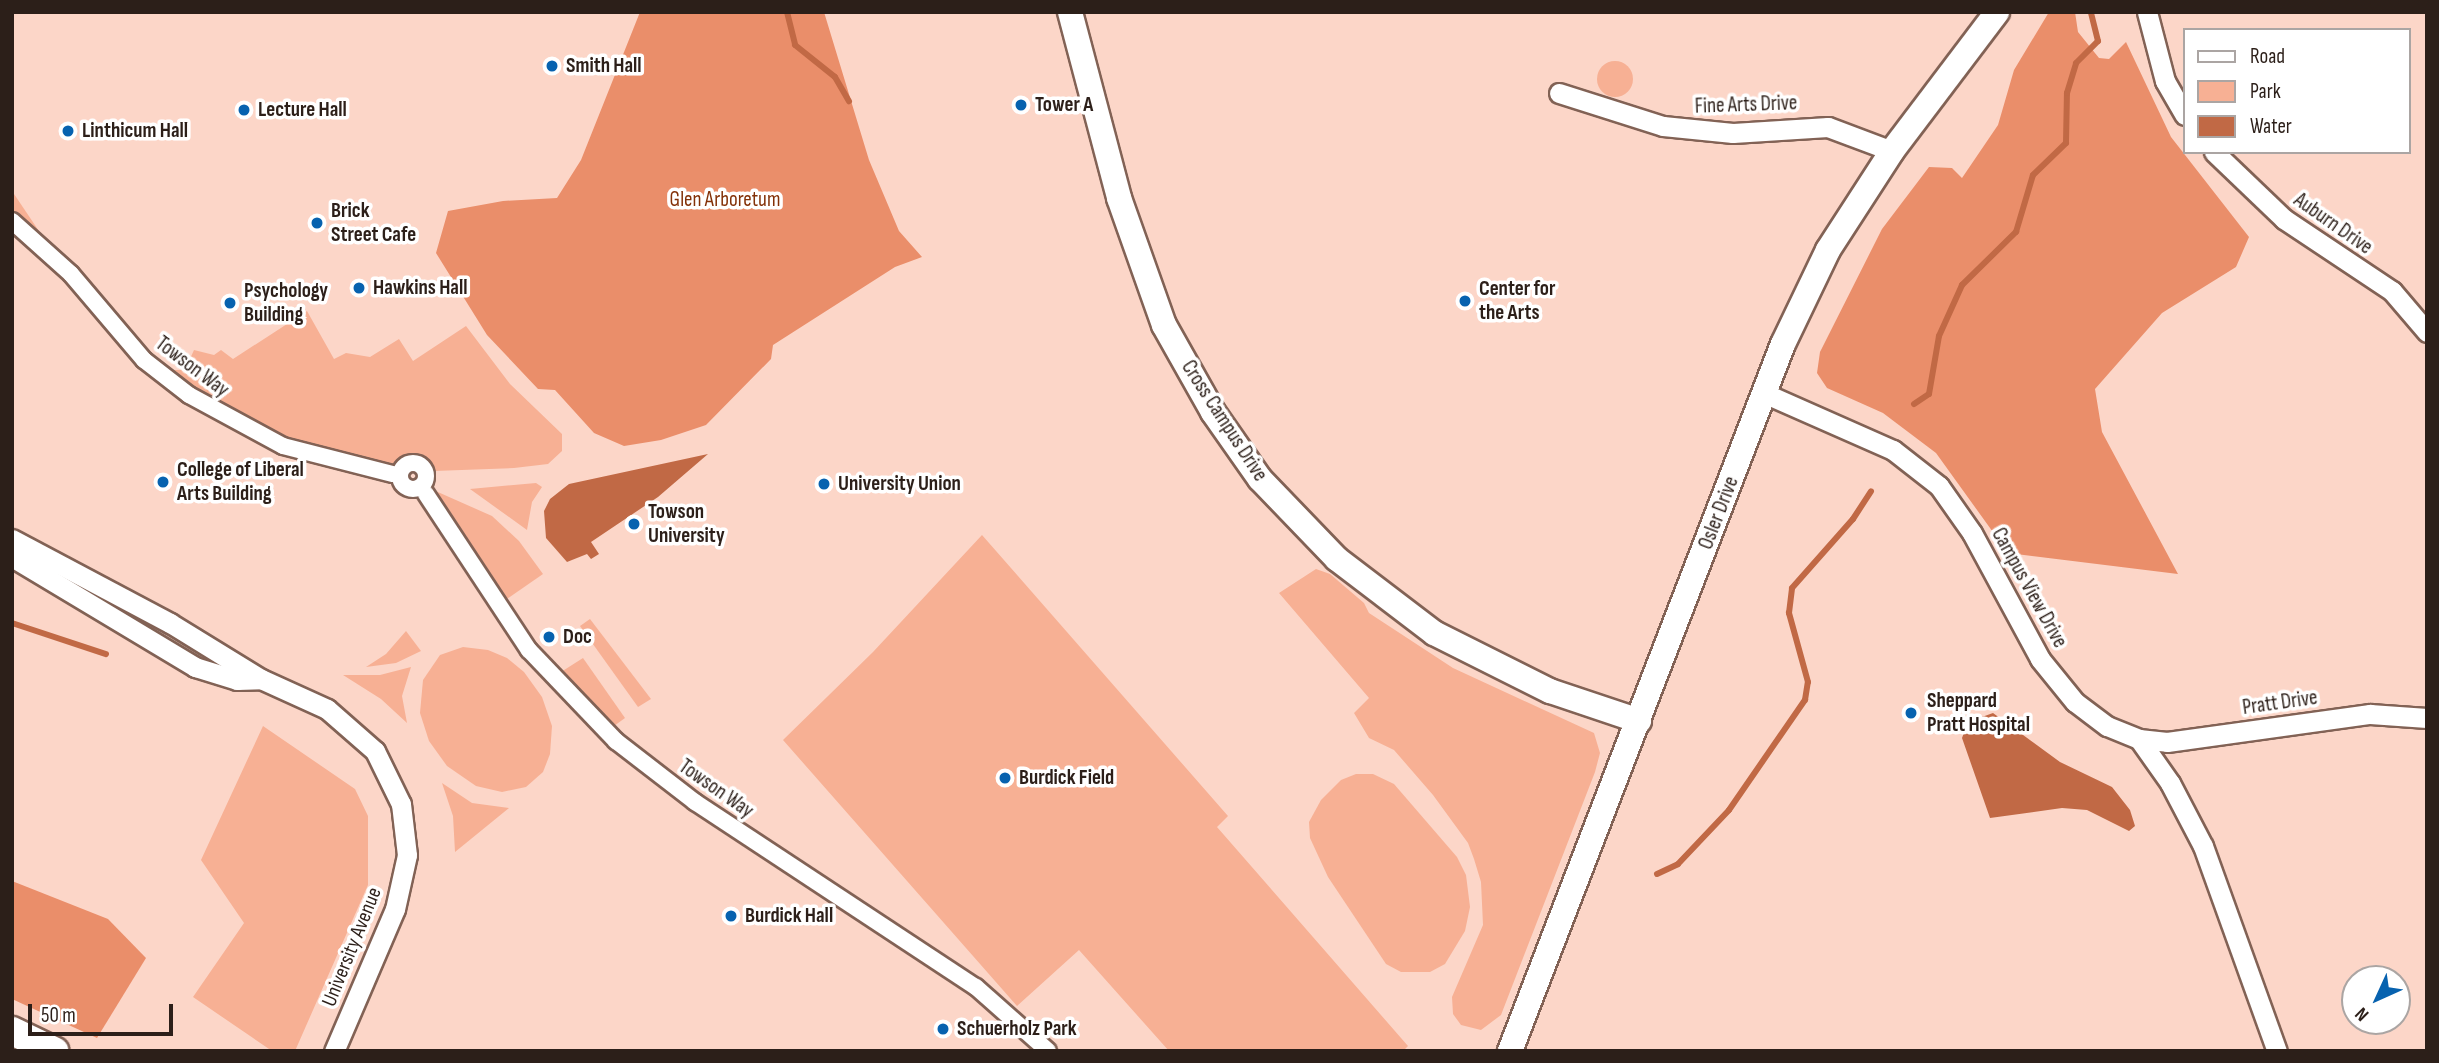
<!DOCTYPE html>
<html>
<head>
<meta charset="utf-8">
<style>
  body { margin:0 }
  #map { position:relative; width:2439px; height:1063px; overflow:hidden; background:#fcd6c8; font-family:"Sofia Sans Condensed",sans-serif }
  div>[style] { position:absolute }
  .green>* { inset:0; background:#f7b094 }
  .round { border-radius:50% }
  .forest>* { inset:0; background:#ea8e6a }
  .water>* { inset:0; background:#c16945 }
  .stream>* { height:6px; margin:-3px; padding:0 3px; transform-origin:3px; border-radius:3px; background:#c16945 }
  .roads { filter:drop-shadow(2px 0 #826255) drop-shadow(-2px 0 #826255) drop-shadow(0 2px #826255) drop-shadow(0 -2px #826255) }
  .pedestrian>* { height:16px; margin:-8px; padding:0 8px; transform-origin:8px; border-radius:8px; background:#fff }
  .pedestrian>.ring { margin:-8px; padding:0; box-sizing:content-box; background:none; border:16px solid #fff; border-radius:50% }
  .minor>* { height:19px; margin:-9.5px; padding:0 9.5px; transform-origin:9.5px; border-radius:9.5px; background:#fff }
  .tertiary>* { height:24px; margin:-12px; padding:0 12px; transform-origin:12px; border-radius:12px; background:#fff }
  .secondary>* { height:28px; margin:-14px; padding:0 14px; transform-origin:14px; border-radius:14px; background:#fff }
  .dots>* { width:19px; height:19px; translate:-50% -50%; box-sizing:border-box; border:4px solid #fff; border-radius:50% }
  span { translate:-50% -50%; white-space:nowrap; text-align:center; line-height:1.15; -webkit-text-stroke:7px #fff; paint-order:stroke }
  .poi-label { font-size:21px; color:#2c1f19; font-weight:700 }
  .left { translate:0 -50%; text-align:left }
  .street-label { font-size:21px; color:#2c1f19 }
  .park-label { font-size:21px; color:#833108 }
  .frame { position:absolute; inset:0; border:14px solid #2c1f19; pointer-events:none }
  .legend { position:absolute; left:2183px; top:28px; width:228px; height:126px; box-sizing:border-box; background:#fff; border:2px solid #aba5a3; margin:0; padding:9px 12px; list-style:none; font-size:21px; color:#2c1f19 }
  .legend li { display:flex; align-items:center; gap:14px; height:35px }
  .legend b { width:35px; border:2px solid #aba5a3 }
  .north { position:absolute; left:2341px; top:965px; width:70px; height:70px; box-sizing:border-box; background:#fff; border:2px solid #aba5a3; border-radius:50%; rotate:225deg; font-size:19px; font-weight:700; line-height:28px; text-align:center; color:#2c1f19 }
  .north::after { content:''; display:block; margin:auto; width:24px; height:32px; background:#0762af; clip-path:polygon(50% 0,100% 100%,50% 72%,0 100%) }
  .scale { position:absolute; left:28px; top:1004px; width:145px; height:32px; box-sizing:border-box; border:4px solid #2c1f19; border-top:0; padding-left:9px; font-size:21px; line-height:24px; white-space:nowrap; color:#2c1f19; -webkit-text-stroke:5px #fff; paint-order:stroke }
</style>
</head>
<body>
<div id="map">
  <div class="green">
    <div class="round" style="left:1597px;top:61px;width:36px;height:36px"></div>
    <div style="clip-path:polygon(12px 191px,49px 246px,12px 212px)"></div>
    <div style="clip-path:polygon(307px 311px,334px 359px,346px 353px,370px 357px,399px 339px,413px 361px,466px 326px,510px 384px,562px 434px,562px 451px,548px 464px,514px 468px,434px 471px,425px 458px,412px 455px,394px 467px,279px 436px,213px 403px,167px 370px,185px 370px,194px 350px,214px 355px,221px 350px,233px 359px)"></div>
    <div style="clip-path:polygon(536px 483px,542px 487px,532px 502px,527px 530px,470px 489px)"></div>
    <div style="clip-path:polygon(431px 489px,492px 516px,519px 541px,543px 574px,504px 601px)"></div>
    <div style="clip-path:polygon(982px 535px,1228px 816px,1217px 827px,1408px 1046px,1403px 1051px,1169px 1051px,1079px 950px,1017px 1006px,783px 740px,873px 652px)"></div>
    <div style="clip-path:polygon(1316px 569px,1330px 574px,1364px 603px,1369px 613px,1453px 668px,1594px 733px,1600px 753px,1595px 772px,1501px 1015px,1481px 1030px,1461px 1025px,1453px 1014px,1452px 997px,1483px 925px,1481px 882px,1474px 859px,1468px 843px,1433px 795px,1394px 750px,1369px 738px,1354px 713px,1369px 698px,1279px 593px)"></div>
    <div style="clip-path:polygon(590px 619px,651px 699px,638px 707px,580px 626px)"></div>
    <div style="clip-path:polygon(406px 631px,421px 651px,396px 663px,366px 667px,386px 654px)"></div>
    <div style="clip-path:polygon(463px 647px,488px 650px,507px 658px,524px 672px,542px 697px,552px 726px,550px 754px,543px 772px,526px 787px,502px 792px,476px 786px,447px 766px,429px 741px,420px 713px,423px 680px,440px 655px)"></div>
    <div style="clip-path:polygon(583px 658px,625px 718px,614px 726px,561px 672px)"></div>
    <div style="clip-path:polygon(411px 667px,402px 696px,407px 723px,381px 699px,343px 675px,380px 675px)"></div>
    <div style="clip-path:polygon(263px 726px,355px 789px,368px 816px,368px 885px,295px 1051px,272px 1051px,193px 997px,244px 923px,201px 860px)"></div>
    <div style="clip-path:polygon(1356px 774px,1373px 774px,1394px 784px,1457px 857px,1466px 875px,1470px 907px,1465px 931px,1445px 964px,1430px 972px,1401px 972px,1386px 964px,1328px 877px,1310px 838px,1309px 822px,1321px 800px,1341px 780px)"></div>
    <div style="clip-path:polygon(442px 783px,472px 803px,509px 808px,455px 852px,453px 816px)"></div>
  </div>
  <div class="forest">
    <div style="clip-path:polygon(640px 12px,824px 12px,869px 160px,899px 231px,922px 257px,895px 267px,773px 345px,771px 359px,706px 425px,661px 440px,624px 446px,594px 433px,555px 390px,538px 389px,487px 335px,436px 253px,448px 211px,503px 201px,557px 198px,581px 160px)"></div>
    <div style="clip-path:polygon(2049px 12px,2075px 12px,2078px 32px,2099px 58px,2109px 59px,2126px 42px,2171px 137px,2249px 237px,2236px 267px,2162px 313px,2095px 389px,2102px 432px,2178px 574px,2008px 553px,1936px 453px,1883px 413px,1827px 388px,1817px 373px,1820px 352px,1882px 229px,1929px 167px,1952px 168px,1962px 178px,1998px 125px,2014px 70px)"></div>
    <div style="clip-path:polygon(12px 881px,108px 919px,146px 958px,97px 1038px,12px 999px)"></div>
  </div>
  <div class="water">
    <div style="clip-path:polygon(708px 454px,658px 497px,591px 542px,599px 554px,591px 559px,587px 554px,567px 562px,546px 538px,544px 511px,550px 499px,569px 484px)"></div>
    <div style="clip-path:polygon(1993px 713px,2060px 762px,2112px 787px,2130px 810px,2135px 826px,2129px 831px,2087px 810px,2062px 808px,1990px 818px,1962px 738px,1968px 722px)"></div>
  </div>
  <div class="stream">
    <div style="left:787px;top:12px;width:34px;rotate:76deg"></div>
    <div style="left:795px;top:45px;width:51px;rotate:38.7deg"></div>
    <div style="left:835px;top:77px;width:28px;rotate:60deg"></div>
    <div style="left:1914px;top:404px;width:18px;rotate:-34deg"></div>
    <div style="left:1929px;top:394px;width:59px;rotate:-80.2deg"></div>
    <div style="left:1939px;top:336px;width:56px;rotate:-65.7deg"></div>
    <div style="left:1962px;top:285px;width:76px;rotate:-44.5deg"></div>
    <div style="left:2016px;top:232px;width:59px;rotate:-73.4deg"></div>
    <div style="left:2033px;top:175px;width:46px;rotate:-44.1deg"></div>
    <div style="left:2066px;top:143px;width:50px;rotate:-88.9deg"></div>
    <div style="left:2067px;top:93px;width:31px;rotate:-73deg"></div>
    <div style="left:2076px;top:63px;width:31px;rotate:-45deg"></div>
    <div style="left:2098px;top:41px;width:30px;rotate:-104deg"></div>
    <div style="left:12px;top:623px;width:99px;rotate:18.3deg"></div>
    <div style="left:1657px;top:874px;width:23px;rotate:-25deg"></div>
    <div style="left:1678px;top:864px;width:74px;rotate:-46.6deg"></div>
    <div style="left:1729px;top:810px;width:134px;rotate:-55.4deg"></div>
    <div style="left:1805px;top:700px;width:18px;rotate:-81deg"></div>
    <div style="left:1808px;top:682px;width:72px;rotate:-105.4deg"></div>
    <div style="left:1789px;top:613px;width:25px;rotate:-83deg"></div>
    <div style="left:1792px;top:588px;width:92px;rotate:-48.5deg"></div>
    <div style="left:1853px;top:519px;width:33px;rotate:-57deg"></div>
  </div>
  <div class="roads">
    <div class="pedestrian">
      <div style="left:12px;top:221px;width:79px;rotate:41.9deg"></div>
      <div style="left:71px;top:274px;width:113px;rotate:49.7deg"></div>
      <div style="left:144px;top:360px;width:57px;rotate:37.9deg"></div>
      <div style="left:189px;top:395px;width:107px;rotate:28.5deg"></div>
      <div style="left:283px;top:446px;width:113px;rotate:14.4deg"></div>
      <div class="ring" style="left:400px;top:463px;width:10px;height:10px"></div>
      <div style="left:426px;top:494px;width:187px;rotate:56.6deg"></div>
      <div style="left:529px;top:650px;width:126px;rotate:46.3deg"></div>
      <div style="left:616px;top:741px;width:100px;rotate:37.7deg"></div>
      <div style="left:695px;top:802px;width:336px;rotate:33.4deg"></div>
      <div style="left:976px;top:987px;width:96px;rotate:41.6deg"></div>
    </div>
    <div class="minor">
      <div style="left:2147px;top:12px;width:71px;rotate:75.4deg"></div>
      <div style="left:2165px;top:81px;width:39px;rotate:60deg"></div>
      <div style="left:1559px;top:93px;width:109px;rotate:17.6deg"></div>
      <div style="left:1663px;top:126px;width:70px;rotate:5.7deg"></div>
      <div style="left:1733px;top:133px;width:95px;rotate:-3.6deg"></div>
      <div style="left:1828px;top:127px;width:68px;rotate:20.6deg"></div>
      <div style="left:2214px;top:152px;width:97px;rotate:43.7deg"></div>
      <div style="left:2284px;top:219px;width:130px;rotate:33.7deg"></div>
      <div style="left:2392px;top:291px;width:54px;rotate:49.5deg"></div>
      <div style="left:1766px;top:394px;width:139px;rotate:23.8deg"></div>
      <div style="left:1893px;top:450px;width:58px;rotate:38deg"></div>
      <div style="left:1939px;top:486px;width:57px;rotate:54.9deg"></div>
      <div style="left:1972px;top:533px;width:143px;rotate:61.6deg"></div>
      <div style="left:2040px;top:659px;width:55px;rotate:50.9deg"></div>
      <div style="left:2075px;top:702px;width:40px;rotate:37deg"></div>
      <div style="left:2107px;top:726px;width:35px;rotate:22deg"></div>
      <div style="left:2139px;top:739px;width:28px;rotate:6deg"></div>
      <div style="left:2167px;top:742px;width:205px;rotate:-7.9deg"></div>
      <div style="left:2370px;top:714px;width:57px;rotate:4deg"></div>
      <div style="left:12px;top:539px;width:179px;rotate:28deg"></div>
      <div style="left:170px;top:623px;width:107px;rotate:31.6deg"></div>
      <div style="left:261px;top:679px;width:72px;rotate:24.4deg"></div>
      <div style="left:327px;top:709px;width:64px;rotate:41.2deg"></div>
      <div style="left:375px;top:751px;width:59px;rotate:63.9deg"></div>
      <div style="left:401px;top:804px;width:51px;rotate:83.3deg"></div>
      <div style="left:407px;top:855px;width:55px;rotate:102.5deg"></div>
      <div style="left:395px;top:909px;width:155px;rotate:113.2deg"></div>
      <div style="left:12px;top:557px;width:214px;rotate:31deg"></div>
      <div style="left:195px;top:667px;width:44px;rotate:17.2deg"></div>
      <div style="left:237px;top:680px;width:24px;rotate:-2deg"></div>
      <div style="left:2139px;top:739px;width:54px;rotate:54.8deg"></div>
      <div style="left:2170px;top:783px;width:71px;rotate:62.4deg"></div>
      <div style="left:2203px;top:846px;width:218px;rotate:70.2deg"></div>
    </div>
    <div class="tertiary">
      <div style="left:1070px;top:12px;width:192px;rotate:75.2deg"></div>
      <div style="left:1119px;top:198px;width:135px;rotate:70.5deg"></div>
      <div style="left:1164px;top:325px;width:100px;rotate:60.6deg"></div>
      <div style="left:1213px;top:412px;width:82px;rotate:55deg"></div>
      <div style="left:1260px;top:479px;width:111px;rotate:46.1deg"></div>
      <div style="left:1337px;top:559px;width:122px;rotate:37.3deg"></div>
      <div style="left:1434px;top:633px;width:130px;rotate:26.6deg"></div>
      <div style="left:1550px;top:691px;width:94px;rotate:18.6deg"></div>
      <div style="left:1510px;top:1051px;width:758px;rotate:-68.89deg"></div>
      <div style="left:1783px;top:344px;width:104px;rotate:-64.4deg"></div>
      <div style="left:1828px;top:250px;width:118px;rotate:-57.1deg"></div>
      <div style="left:1892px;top:151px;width:174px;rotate:-52.9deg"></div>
    </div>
    <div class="secondary">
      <div style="left:12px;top:1031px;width:47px;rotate:25.5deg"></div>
    </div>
  </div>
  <div class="dots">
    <div style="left:552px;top:66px;background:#0762af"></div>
    <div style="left:1021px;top:105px;background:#0762af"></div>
    <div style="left:244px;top:110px;background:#0762af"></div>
    <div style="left:68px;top:131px;background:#0762af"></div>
    <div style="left:317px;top:223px;background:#0762af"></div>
    <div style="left:359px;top:288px;background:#0762af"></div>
    <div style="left:1465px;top:301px;background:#0762af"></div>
    <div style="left:230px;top:303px;background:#0762af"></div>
    <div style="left:163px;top:482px;background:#0762af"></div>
    <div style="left:824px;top:484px;background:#0762af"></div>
    <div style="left:634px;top:524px;background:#0762af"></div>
    <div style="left:549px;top:637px;background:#0762af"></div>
    <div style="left:1911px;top:713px;background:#0762af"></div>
    <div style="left:1005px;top:778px;background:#0762af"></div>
    <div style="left:731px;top:916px;background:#0762af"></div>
    <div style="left:943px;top:1029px;background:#0762af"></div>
  </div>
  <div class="poi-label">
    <span class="left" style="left:566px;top:66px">Smith Hall</span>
    <span class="left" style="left:1035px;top:105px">Tower A</span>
    <span class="left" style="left:258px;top:110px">Lecture Hall</span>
    <span class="left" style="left:82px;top:131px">Linthicum Hall</span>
    <span class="left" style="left:331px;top:223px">Brick<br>Street Cafe</span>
    <span class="left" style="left:373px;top:288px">Hawkins Hall</span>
    <span class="left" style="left:1479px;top:301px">Center for<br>the Arts</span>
    <span class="left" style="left:244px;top:303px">Psychology<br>Building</span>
    <span class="left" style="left:177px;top:482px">College of Liberal<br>Arts Building</span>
    <span class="left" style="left:838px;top:484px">University Union</span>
    <span class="left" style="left:648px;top:524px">Towson<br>University</span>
    <span class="left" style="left:563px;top:637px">Doc</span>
    <span class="left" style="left:1927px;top:713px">Sheppard<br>Pratt Hospital</span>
    <span class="left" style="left:1019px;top:778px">Burdick Field</span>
    <span class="left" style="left:745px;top:916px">Burdick Hall</span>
    <span class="left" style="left:957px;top:1029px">Schuerholz Park</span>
  </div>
  <div class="street-label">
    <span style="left:1746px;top:105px;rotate:-2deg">Fine Arts Drive</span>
    <span style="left:2333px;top:224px;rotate:35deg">Auburn Drive</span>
    <span style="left:192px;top:367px;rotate:37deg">Towson Way</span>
    <span style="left:1224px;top:421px;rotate:57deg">Cross Campus Drive</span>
    <span style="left:1719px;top:513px;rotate:-69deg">Osler Drive</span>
    <span style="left:2029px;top:588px;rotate:61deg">Campus View Drive</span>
    <span style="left:2280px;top:703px;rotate:-8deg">Pratt Drive</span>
    <span style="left:716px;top:789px;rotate:35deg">Towson Way</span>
    <span style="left:352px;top:947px;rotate:-68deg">University Avenue</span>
  </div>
  <div class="park-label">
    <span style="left:725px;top:200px">Glen Arboretum</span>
  </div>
  <div class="frame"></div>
  <ul class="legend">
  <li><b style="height:9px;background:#fff"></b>Road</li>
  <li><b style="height:19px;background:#f7b094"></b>Park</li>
  <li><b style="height:19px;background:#c16945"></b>Water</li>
  </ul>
  <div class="north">N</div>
  <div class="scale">50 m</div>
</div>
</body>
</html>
